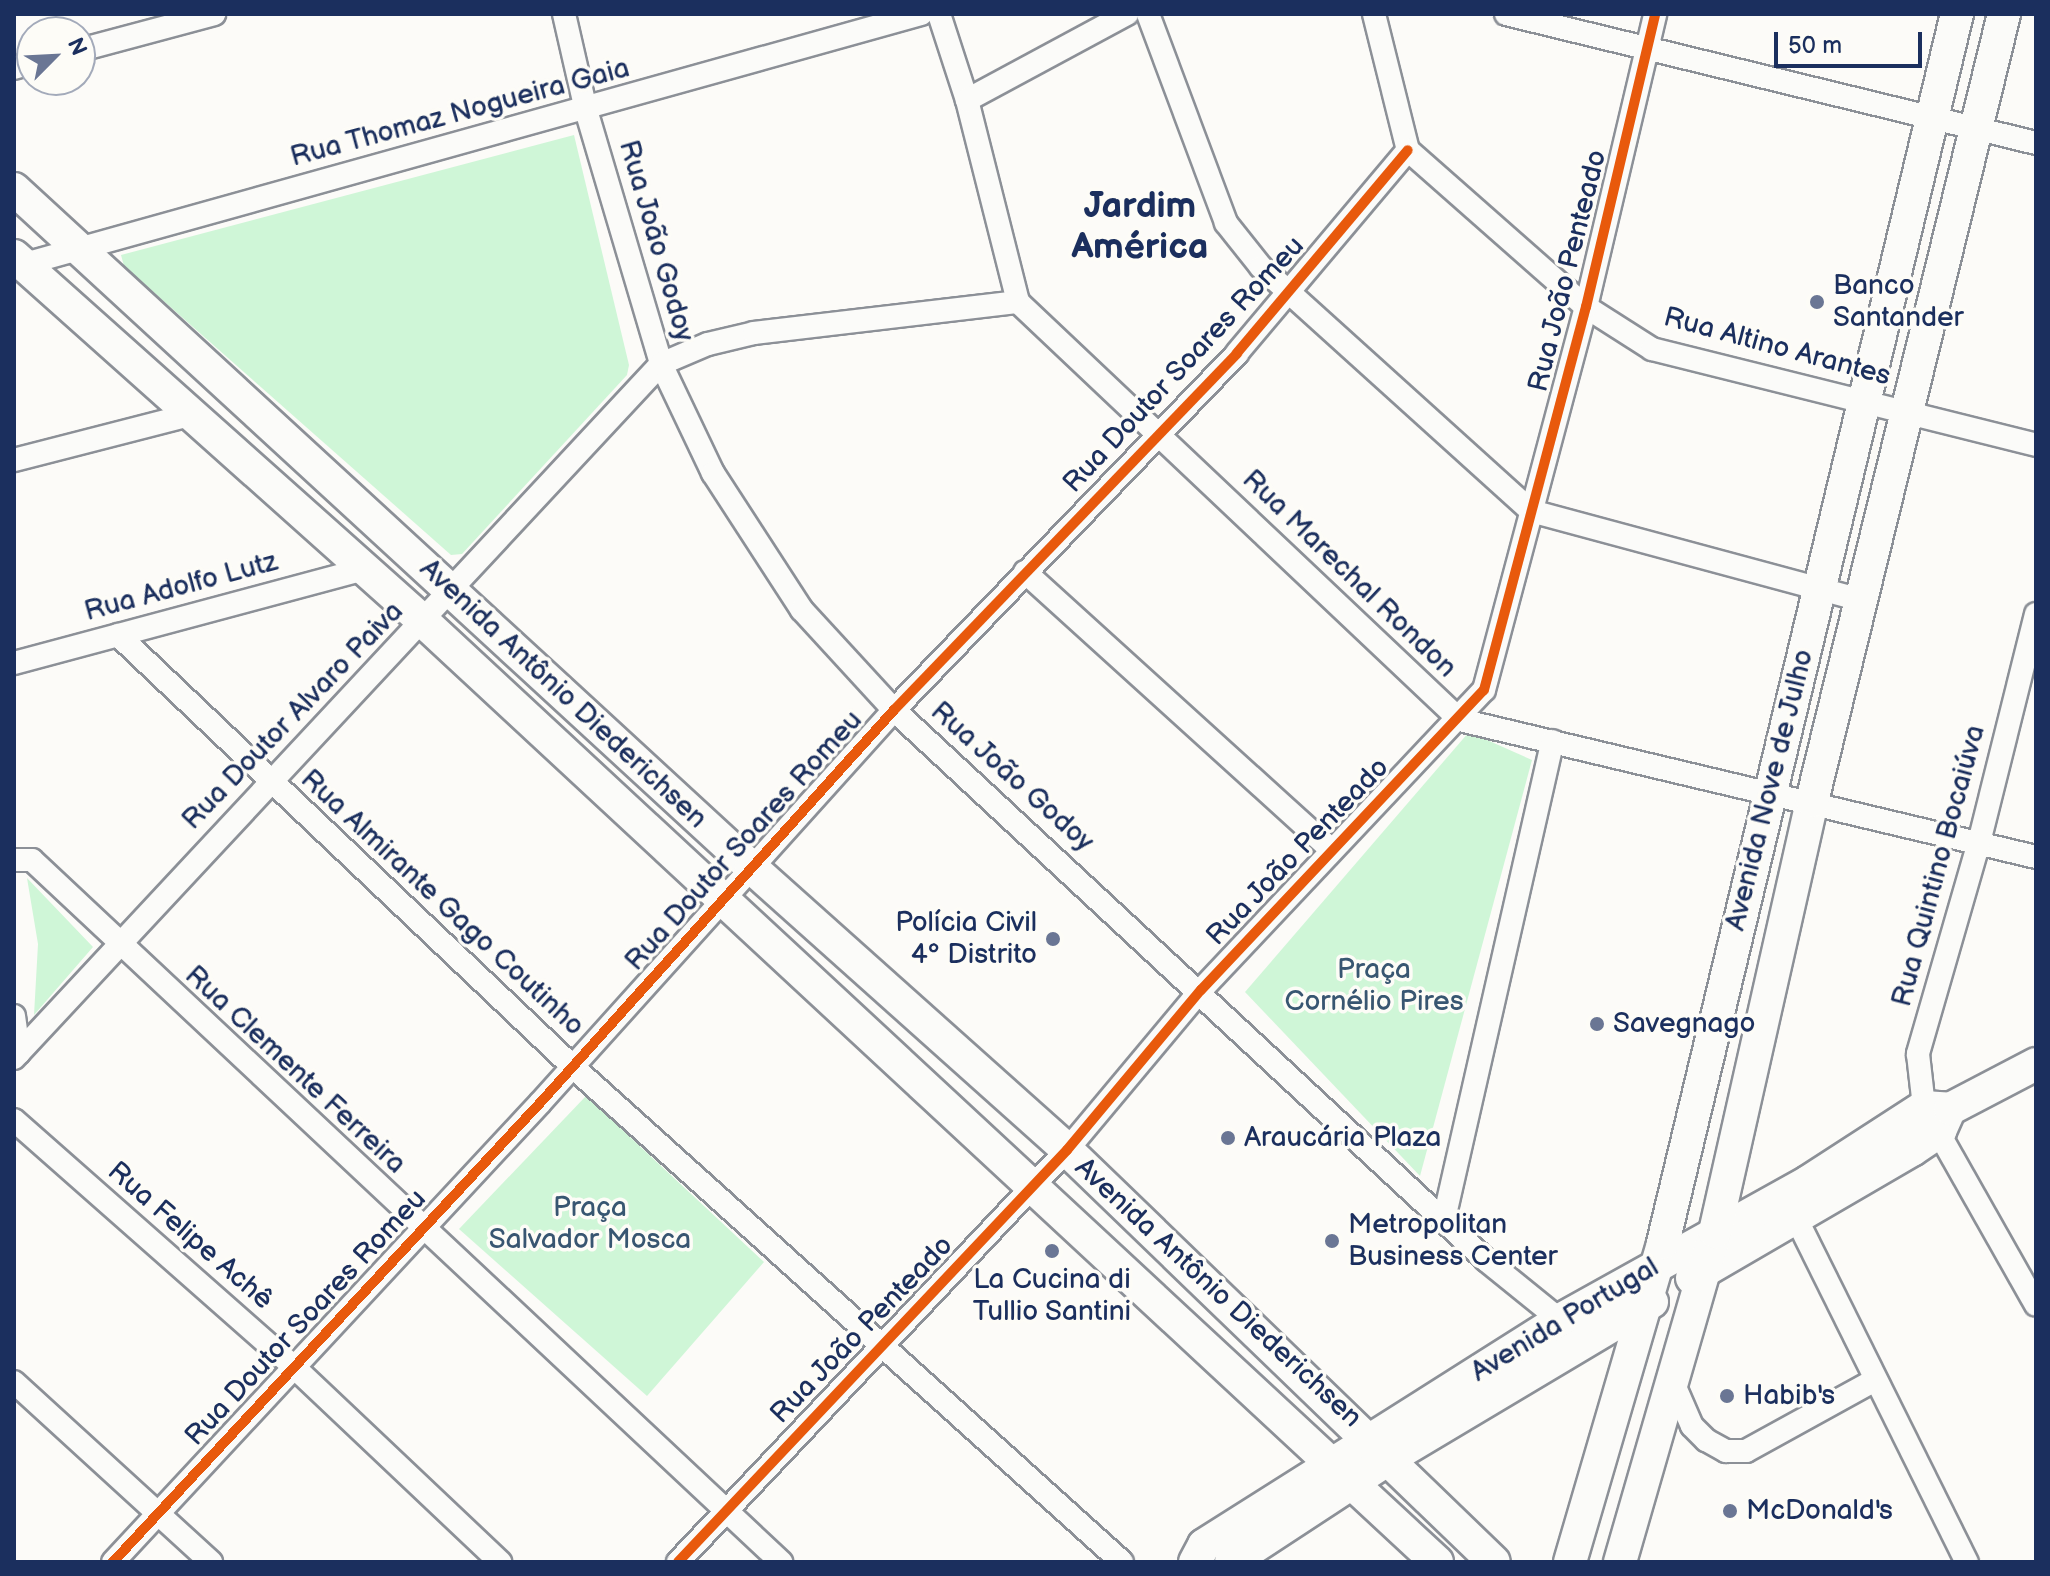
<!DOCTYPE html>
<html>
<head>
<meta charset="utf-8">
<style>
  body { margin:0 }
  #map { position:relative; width:2050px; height:1576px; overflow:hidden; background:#fcfbf8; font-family:"Balsamiq Sans",sans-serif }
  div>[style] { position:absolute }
  .green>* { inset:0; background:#cff6d7 }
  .roads { filter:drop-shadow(2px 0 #8c9097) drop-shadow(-2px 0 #8c9097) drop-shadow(0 2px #8c9097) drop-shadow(0 -2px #8c9097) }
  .minor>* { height:22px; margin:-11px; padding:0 11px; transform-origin:11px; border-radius:11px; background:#fbfbf9 }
  .secondary>* { height:32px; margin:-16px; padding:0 16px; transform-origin:16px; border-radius:16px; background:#fbfbf9 }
  .cycleway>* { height:10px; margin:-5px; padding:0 5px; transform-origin:5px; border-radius:5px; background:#e8590c }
  .dots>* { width:22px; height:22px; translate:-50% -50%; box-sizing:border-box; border:4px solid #fdfcf7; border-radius:50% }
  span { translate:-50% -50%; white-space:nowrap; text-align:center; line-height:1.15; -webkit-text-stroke:7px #fdfcf7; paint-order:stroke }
  .street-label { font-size:28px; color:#1b2f5e }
  .poi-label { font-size:28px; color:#1b2f5e }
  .left { translate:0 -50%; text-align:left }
  .right { translate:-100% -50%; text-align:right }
  .park-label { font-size:28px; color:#385671 }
  .district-label { font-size:36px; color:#1b2f5e; font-weight:700 }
  .frame { position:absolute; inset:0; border:16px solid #1b2f5e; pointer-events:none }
  .north { position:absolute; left:16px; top:16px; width:80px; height:80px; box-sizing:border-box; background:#fdfcf7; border:2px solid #a3aaba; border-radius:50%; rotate:66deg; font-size:22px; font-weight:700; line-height:32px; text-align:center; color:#1b2f5e }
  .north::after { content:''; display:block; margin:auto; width:28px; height:36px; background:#6a7694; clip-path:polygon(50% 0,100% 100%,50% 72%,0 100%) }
  .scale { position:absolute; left:1774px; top:32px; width:148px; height:36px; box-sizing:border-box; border:4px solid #1b2f5e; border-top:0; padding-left:10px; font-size:24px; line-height:28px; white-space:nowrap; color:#1b2f5e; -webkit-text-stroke:6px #fdfcf7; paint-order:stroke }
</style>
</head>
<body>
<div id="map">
  <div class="green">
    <div style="clip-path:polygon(574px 135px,629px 365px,627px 375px,462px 554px,451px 555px,124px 266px,121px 255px)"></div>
    <div style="clip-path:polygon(1469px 732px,1532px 760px,1420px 1176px,1245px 992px)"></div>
    <div style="clip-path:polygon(27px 878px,93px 947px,34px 1015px,38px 944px)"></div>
    <div style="clip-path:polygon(586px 1096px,764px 1262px,647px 1396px,459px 1229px)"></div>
  </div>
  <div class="roads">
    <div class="minor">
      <div style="left:564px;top:14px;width:98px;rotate:77.1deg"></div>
      <div style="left:586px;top:110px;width:265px;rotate:73.5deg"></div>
      <div style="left:661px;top:364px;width:121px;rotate:64.5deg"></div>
      <div style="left:713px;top:473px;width:163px;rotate:57deg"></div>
      <div style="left:802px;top:610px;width:136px;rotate:47.4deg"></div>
      <div style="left:894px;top:710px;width:808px;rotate:42.89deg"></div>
      <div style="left:1486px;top:1260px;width:95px;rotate:39deg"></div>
      <div style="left:939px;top:14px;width:90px;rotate:72deg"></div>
      <div style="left:967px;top:100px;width:208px;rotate:75.8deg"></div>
      <div style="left:1018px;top:302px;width:608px;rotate:43.4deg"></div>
      <div style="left:1460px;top:720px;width:592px;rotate:13.38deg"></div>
      <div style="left:1148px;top:14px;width:223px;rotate:69.5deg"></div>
      <div style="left:1226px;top:223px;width:56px;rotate:51.5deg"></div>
      <div style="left:1261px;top:267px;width:364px;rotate:42.1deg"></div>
      <div style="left:1531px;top:511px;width:341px;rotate:15.1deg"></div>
      <div style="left:1374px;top:14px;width:140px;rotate:76deg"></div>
      <div style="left:1408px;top:150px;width:237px;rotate:41.4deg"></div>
      <div style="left:1586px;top:307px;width:78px;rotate:32.5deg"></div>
      <div style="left:1652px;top:349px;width:396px;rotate:14deg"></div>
      <div style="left:1506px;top:14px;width:545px;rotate:13.68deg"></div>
      <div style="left:80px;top:50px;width:139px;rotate:-15deg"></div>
      <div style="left:14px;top:68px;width:19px;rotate:-16deg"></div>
      <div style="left:967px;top:100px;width:182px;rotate:-28.3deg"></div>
      <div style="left:14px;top:267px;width:942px;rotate:-15.59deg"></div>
      <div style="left:14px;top:460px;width:185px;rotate:-14.4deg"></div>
      <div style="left:1025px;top:572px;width:412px;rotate:42.2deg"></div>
      <div style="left:2036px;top:614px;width:235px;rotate:104deg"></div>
      <div style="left:1979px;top:842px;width:221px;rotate:106.1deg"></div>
      <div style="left:1918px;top:1054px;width:53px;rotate:83.5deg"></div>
      <div style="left:1924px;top:1107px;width:227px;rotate:60.5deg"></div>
      <div style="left:118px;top:635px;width:627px;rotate:43.51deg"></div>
      <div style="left:573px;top:1067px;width:739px;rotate:42.04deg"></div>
      <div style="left:14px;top:663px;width:362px;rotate:-15deg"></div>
      <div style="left:14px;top:860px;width:18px"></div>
      <div style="left:32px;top:860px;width:1027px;rotate:43.14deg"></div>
      <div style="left:14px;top:1016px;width:37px;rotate:82deg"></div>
      <div style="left:14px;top:1058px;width:949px;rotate:-47.01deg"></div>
      <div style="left:661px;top:364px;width:51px;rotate:-23.1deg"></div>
      <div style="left:708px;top:344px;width:47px;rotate:-13.4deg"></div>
      <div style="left:754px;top:333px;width:266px;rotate:-6.7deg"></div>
      <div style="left:14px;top:1120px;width:373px;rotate:41.4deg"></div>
      <div style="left:294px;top:1367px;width:284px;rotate:43.4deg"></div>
      <div style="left:1444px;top:1219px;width:490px;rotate:-77.2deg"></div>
      <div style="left:1797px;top:1220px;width:382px;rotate:63.6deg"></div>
      <div style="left:1672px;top:1380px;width:50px;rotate:66.5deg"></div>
      <div style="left:1692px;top:1426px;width:20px;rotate:45deg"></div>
      <div style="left:1706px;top:1440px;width:23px;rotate:29deg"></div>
      <div style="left:1726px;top:1451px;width:20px"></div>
      <div style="left:1746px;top:1451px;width:147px;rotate:-28.8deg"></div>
      <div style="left:14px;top:1382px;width:267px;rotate:42.4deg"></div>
      <div style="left:113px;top:1562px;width:627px;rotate:-47.07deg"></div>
      <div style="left:540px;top:1103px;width:529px;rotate:-47.99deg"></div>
      <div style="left:894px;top:710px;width:495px;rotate:-46.1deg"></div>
      <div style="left:1237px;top:353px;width:265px;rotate:-49.9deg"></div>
      <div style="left:678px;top:1562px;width:567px;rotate:-46.64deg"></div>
      <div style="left:1067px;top:1150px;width:209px;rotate:-50.1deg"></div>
      <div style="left:1201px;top:990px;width:412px;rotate:-46.7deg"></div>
      <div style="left:1484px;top:690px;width:396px;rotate:-75.1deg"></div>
      <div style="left:1586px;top:307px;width:301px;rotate:-76.7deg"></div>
    </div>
    <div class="secondary">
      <div style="left:14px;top:189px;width:1001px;rotate:42.61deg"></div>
      <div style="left:751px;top:867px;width:424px;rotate:41.8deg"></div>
      <div style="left:1067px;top:1150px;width:593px;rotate:43.98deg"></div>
      <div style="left:14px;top:256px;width:550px;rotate:41.75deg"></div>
      <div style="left:424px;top:622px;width:1382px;rotate:42.86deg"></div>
      <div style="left:1692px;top:1278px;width:255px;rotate:-30.2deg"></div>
      <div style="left:1912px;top:1150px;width:34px;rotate:-34deg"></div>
      <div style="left:1940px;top:1131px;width:24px;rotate:-66deg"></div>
      <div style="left:1195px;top:1562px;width:19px;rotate:-62deg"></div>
      <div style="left:1204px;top:1545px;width:421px;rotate:-32.3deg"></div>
      <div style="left:1560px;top:1320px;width:284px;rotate:-29.1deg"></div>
      <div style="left:1808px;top:1182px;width:138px;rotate:-32.9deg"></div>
      <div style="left:1924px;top:1107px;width:26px;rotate:4deg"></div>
      <div style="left:1950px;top:1109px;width:97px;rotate:-27.6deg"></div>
      <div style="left:1231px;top:1562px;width:190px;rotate:-33.2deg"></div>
      <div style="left:1390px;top:1458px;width:305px;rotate:-30.8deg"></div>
      <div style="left:1570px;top:1562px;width:332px;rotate:-73.7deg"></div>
      <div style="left:1663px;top:1243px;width:1264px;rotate:-76.55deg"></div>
      <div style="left:1620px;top:1562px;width:343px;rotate:-73.9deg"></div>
      <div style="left:1715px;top:1232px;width:442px;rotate:-77.3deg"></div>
      <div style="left:1812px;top:801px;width:810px;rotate:-76.29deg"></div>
    </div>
  </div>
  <div class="cycleway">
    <div style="left:113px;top:1562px;width:627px;rotate:-47.07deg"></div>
    <div style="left:540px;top:1103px;width:529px;rotate:-47.99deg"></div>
    <div style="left:894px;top:710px;width:495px;rotate:-46.1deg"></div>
    <div style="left:1237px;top:353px;width:265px;rotate:-49.9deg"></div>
    <div style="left:678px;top:1562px;width:567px;rotate:-46.64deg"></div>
    <div style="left:1067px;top:1150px;width:209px;rotate:-50.1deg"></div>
    <div style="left:1201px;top:990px;width:412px;rotate:-46.7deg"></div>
    <div style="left:1484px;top:690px;width:396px;rotate:-75.1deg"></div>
    <div style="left:1586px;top:307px;width:301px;rotate:-76.7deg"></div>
  </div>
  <div class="dots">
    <div style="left:1817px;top:302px;background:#6a7694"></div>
    <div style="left:1053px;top:939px;background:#6a7694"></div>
    <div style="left:1597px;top:1024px;background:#6a7694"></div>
    <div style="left:1228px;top:1138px;background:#6a7694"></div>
    <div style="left:1332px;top:1241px;background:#6a7694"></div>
    <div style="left:1052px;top:1251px;background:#6a7694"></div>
    <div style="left:1727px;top:1396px;background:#6a7694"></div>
    <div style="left:1730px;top:1511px;background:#6a7694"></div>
  </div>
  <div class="street-label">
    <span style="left:460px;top:113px;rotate:-15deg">Rua Thomaz Nogueira Gaia</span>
    <span style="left:656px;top:241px;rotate:74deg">Rua João Godoy</span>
    <span style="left:1568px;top:271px;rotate:-76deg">Rua João Penteado</span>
    <span style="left:1777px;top:347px;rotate:15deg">Rua Altino Arantes</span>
    <span style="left:1184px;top:365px;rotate:-47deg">Rua Doutor Soares Romeu</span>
    <span style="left:1349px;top:574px;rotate:44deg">Rua Marechal Rondon</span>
    <span style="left:181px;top:587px;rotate:-15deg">Rua Adolfo Lutz</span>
    <span style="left:563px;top:694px;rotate:43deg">Avenida Antônio Diederichsen</span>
    <span style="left:293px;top:716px;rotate:-46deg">Rua Doutor Alvaro Paiva</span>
    <span style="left:1012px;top:777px;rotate:42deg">Rua João Godoy</span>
    <span style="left:1770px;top:790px;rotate:-76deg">Avenida Nove de Julho</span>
    <span style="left:744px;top:841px;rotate:-48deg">Rua Doutor Soares Romeu</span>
    <span style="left:1298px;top:852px;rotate:-46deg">Rua João Penteado</span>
    <span style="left:1939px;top:866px;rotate:-75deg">Rua Quintino Bocaiúva</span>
    <span style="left:442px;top:903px;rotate:43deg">Rua Almirante Gago Coutinho</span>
    <span style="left:295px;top:1070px;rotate:43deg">Rua Clemente Ferreira</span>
    <span style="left:190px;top:1236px;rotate:41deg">Rua Felipe Achê</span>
    <span style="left:1218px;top:1293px;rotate:43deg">Avenida Antônio Diederichsen</span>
    <span style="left:306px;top:1318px;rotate:-47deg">Rua Doutor Soares Romeu</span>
    <span style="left:1565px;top:1320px;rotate:-31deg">Avenida Portugal</span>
    <span style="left:862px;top:1330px;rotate:-46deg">Rua João Penteado</span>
  </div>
  <div class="poi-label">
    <span class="left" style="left:1833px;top:302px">Banco<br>Santander</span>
    <span class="right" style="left:1037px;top:939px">Polícia Civil<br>4º Distrito</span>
    <span class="left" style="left:1613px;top:1024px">Savegnago</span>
    <span class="left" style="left:1244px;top:1138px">Araucária Plaza</span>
    <span class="left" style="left:1348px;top:1241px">Metropolitan<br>Business Center</span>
    <span style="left:1052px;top:1296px">La Cucina di<br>Tullio Santini</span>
    <span class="left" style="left:1743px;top:1396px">Habib's</span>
    <span class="left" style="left:1746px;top:1511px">McDonald's</span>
  </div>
  <div class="park-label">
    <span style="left:1374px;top:986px">Praça<br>Cornélio Pires</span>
    <span style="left:590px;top:1224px">Praça<br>Salvador Mosca</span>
  </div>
  <div class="district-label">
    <span style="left:1140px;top:227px">Jardim<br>América</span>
  </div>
  <div class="frame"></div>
  <div class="north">N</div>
  <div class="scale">50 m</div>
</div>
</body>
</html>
